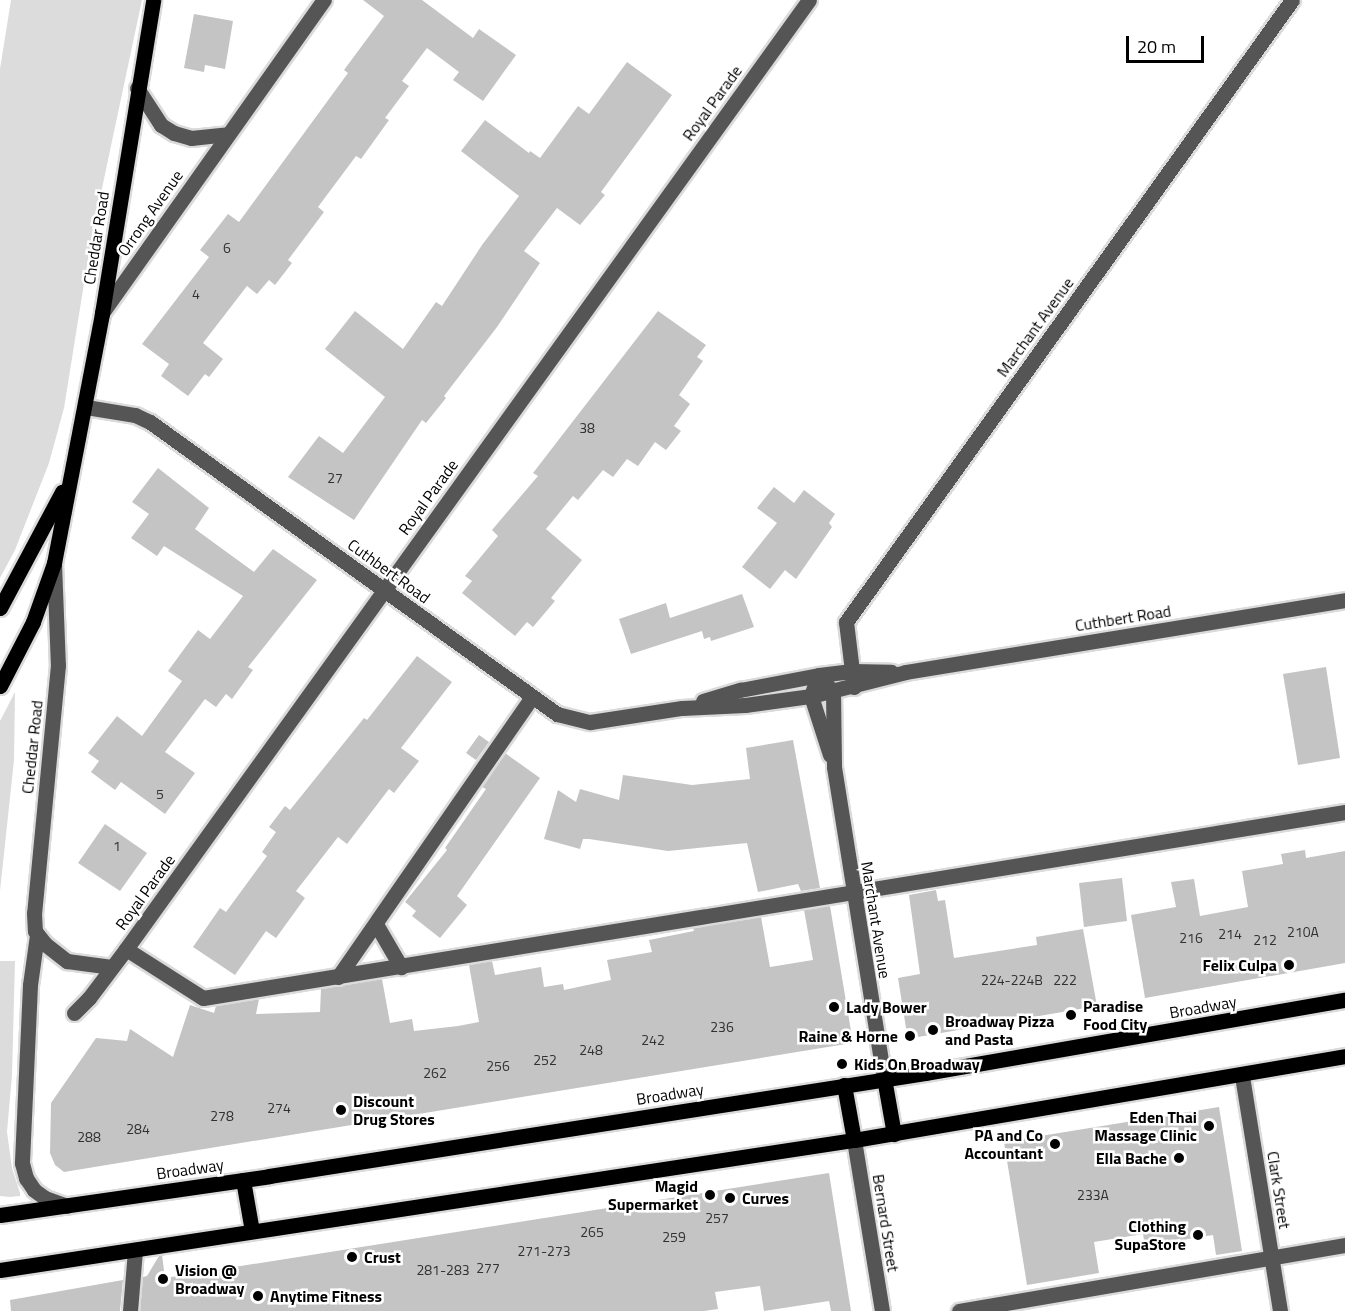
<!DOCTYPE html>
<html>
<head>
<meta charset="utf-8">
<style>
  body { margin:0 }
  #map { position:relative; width:1345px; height:1311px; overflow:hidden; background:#fff; font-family:"Titillium Web",sans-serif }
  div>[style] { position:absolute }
  .green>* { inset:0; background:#dcdcdc }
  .building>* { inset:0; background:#c4c4c4 }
  .roads { filter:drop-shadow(2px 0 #dbdbdb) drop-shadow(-2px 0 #dbdbdb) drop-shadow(0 2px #dbdbdb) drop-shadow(0 -2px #dbdbdb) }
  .minor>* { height:15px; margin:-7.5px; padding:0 7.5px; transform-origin:7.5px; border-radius:7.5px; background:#555 }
  .major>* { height:15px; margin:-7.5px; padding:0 7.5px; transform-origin:7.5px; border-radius:7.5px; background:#000 }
  .dots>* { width:16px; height:16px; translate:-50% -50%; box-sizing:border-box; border:3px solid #fff; border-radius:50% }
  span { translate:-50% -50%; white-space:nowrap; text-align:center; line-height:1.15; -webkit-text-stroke:5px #fff; paint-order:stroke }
  .number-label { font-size:14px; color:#313131 }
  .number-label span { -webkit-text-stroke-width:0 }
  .street-label { font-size:16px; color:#000 }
  .poi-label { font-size:16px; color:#000; font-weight:700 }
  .right { translate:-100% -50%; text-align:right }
  .left { translate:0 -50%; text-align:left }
  .scale { position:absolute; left:1126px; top:36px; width:78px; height:27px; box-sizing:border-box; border:3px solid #000; border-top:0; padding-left:8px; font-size:18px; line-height:21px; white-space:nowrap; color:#000; -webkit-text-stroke:4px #fff; paint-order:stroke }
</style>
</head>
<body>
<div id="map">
  <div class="green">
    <div style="clip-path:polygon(11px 0,142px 0,91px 240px,64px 408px,49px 463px,15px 550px,0 578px,0 69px)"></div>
    <div style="clip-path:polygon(15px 692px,14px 760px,0 891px,0 721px)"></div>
    <div style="clip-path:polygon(0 961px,15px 961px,12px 1075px,7px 1132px,12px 1168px,20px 1193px,20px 1196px,10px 1197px,0 1196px)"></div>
  </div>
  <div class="building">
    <div style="clip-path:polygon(363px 0,422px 0,473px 38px,479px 29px,516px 55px,483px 101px,453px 80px,459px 72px,427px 48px,402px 81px,409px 86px,385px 118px,389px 120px,361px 159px,356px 156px,318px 207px,324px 212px,288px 260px,292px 263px,275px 285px,269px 280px,257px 294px,247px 286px,203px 343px,223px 359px,209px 377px,205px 374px,188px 396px,161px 376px,169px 364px,142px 344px,209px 257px,200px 250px,228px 214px,239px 222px,348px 73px,344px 70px,384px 16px)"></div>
    <div style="clip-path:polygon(194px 14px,233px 21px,225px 69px,205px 65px,204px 72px,184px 68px)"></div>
    <div style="clip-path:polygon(627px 62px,672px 95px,601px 192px,605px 195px,580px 225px,557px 208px,524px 251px,540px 263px,497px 327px,444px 396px,446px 398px,426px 423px,422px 420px,354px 520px,288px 477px,319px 436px,343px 453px,385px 397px,325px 349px,355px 311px,403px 349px,436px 302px,442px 306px,482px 245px,519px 196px,461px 151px,485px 120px,529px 153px,530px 151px,540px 158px,578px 106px,589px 114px)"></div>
    <div style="clip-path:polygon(658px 311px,706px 345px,697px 357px,703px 361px,679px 395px,690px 404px,674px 426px,681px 431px,666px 450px,655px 442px,638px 466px,627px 459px,613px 477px,603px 470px,578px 500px,573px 496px,546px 529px,582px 560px,551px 598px,555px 601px,533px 627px,527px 622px,515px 636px,462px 593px,472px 581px,465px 576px,498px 536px,492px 530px,538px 476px,533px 473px)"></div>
    <div style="clip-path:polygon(158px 468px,209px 508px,195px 529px,254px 572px,273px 549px,317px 580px,248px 667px,253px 670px,232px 699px,226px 694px,216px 707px,205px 699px,165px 752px,195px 773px,165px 814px,121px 782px,115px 790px,91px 772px,99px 761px,88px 753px,117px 716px,142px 736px,182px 681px,168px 671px,198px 630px,210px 639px,243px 596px,164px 546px,157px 556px,131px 538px,149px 514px,132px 502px)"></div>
    <div style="clip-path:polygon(774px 487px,794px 503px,804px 490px,835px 514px,829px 523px,832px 527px,796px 579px,785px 570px,770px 589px,742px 567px,777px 523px,757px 508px)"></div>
    <div style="clip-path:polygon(742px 594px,754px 627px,711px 641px,710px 637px,704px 639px,702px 631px,631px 654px,619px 619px,666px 603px,670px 618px)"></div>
    <div style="clip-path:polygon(417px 656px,452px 682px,401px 748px,419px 761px,394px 793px,389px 789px,347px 844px,338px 837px,296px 891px,305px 898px,276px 938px,266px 931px,235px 975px,193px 947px,220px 908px,226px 912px,267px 856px,262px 852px,276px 832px,269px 827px,285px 806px,290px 810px,364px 718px,367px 720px)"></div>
    <div style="clip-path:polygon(1326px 667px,1340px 758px,1298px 765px,1283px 674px)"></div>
    <div style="clip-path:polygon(479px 735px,489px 742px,476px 760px,466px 753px)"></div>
    <div style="clip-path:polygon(793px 740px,820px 888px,801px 891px,798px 884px,758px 892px,747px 843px,668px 851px,589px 839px,583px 839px,580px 849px,544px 839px,558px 790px,576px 802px,580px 789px,619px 800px,623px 775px,692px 785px,750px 779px,746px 748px)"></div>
    <div style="clip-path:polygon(505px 753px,540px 778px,457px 896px,467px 905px,440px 938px,412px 916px,416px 911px,405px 902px,447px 850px,445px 848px,486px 789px,482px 787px)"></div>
    <div style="clip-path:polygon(105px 824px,147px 853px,120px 891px,78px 863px)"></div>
    <div style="clip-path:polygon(1305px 850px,1306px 858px,1345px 851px,1345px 963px,1145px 998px,1131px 915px,1176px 907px,1171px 882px,1194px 879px,1200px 916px,1248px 907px,1242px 871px,1283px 864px,1281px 854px)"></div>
    <div style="clip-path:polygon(1122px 878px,1127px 921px,1084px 927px,1079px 883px)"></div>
    <div style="clip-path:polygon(936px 890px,938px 901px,945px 900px,954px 958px,1037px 945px,1036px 937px,1083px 929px,1097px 1006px,918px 1037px,906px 1028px,898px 978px,920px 974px,909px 895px)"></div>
    <div style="clip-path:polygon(830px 906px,852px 1037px,846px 1044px,64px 1172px,55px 1165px,50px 1153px,51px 1103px,96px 1038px,127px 1041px,130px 1029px,173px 1057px,190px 1005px,214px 1013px,216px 1006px,259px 999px,256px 1014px,320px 1012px,321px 989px,382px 979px,390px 1023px,412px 1019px,414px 1031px,458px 1026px,479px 1022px,469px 965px,492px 961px,495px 975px,541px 967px,544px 987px,563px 984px,564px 990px,611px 980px,607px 960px,652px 952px,649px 940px,694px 931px,693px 928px,761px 917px,770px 967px,813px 960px,804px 910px)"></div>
    <div style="clip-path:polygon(1219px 1107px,1242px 1251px,1216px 1255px,1213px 1235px,1145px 1246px,1143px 1234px,1094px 1242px,1099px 1273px,1027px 1285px,1004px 1142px)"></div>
    <div style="clip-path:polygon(829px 1173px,851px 1311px,831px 1311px,829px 1301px,764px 1311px,760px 1286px,715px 1292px,718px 1309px,704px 1311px,140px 1311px,143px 1277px,147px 1276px,159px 1256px,162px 1255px,165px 1278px)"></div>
    <div style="clip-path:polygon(123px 1280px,120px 1311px,11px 1311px,10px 1300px)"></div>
  </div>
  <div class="roads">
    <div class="minor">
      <div style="left:137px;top:88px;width:44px;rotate:57deg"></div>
      <div style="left:161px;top:125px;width:15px;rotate:32deg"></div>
      <div style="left:174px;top:133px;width:18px;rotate:16deg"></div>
      <div style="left:191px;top:138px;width:37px;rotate:-6deg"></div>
      <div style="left:102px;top:313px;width:384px;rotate:-54.7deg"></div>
      <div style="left:86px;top:407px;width:50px;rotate:9.3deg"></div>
      <div style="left:135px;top:415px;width:17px;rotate:25deg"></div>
      <div style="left:150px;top:422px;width:501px;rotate:35.66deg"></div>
      <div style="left:557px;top:714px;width:34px;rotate:14deg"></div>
      <div style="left:590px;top:722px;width:93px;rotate:-8.7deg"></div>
      <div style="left:682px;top:708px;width:63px;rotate:-2.7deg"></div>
      <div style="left:745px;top:705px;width:67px;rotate:-7.8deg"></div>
      <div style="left:811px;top:696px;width:98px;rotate:-14.2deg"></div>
      <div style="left:906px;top:672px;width:445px;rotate:-9.3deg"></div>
      <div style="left:54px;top:563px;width:102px;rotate:87.8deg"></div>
      <div style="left:58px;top:665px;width:249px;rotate:95.5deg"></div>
      <div style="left:34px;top:913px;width:18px;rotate:87deg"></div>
      <div style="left:35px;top:931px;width:16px;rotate:52deg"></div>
      <div style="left:45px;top:944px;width:28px;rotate:38deg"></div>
      <div style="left:67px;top:961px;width:45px;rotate:7.6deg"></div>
      <div style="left:819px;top:675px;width:22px;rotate:51deg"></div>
      <div style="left:833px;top:692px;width:75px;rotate:89.2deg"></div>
      <div style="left:834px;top:767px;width:315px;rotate:80.9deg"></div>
      <div style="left:814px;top:687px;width:9px;rotate:108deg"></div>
      <div style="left:811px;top:696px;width:62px;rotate:72.1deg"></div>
      <div style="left:854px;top:687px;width:65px;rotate:-97deg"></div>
      <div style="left:846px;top:622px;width:765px;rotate:-54.36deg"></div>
      <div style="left:703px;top:701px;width:39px;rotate:-17deg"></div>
      <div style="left:740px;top:690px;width:80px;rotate:-10.8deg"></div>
      <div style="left:819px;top:675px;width:33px;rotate:-7deg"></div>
      <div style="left:852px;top:671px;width:39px;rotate:1deg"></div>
      <div style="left:376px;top:924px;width:50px;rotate:59.8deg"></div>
      <div style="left:37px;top:935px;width:50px;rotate:98deg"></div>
      <div style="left:30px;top:985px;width:178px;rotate:92.6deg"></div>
      <div style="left:22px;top:1163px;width:16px;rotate:75deg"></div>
      <div style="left:26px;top:1178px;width:14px;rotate:56deg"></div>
      <div style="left:34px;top:1190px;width:14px;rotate:36deg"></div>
      <div style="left:45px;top:1198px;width:23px;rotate:20deg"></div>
      <div style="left:126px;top:949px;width:91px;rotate:32.5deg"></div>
      <div style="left:203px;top:998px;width:1157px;rotate:-9.25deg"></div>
      <div style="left:338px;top:977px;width:341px;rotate:-55.3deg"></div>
      <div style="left:74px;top:1013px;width:21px;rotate:-45deg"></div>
      <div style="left:89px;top:998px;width:61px;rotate:-52.9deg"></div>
      <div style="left:126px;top:949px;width:1169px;rotate:-54.26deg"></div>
      <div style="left:1242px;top:1076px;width:238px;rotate:80.8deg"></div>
      <div style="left:854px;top:1140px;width:173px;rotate:80.7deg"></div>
      <div style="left:130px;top:1311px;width:61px;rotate:-85.3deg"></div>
      <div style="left:959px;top:1311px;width:392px;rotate:-9.7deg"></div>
    </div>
    <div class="major">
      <div style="left:0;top:608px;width:132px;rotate:-61.9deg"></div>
      <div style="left:0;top:686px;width:72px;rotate:-62.7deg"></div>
      <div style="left:33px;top:622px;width:63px;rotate:-70.4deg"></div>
      <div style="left:54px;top:563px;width:255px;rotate:-79.1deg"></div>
      <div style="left:102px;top:313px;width:317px;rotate:-80.7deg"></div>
      <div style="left:884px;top:1078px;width:57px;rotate:79.9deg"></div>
      <div style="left:844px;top:1085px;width:56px;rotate:79.7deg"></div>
      <div style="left:243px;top:1180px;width:52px;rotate:80deg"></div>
      <div style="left:0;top:1215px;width:272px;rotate:-8.2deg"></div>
      <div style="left:269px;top:1176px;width:664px;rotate:-8.92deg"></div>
      <div style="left:925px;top:1073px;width:426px;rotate:-9.9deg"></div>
      <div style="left:0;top:1270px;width:864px;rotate:-8.66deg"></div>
      <div style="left:854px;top:1140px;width:498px;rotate:-9.7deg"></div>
    </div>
  </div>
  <div class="dots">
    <div style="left:1289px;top:965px;background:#000"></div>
    <div style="left:834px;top:1007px;background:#000"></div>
    <div style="left:1071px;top:1015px;background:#000"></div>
    <div style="left:933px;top:1030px;background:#000"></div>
    <div style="left:910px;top:1036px;background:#000"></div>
    <div style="left:842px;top:1064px;background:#000"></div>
    <div style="left:341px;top:1110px;background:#000"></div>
    <div style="left:1209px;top:1126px;background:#000"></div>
    <div style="left:1055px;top:1144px;background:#000"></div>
    <div style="left:1179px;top:1158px;background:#000"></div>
    <div style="left:710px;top:1195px;background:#000"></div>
    <div style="left:730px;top:1198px;background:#000"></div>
    <div style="left:1198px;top:1235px;background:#000"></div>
    <div style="left:352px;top:1257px;background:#000"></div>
    <div style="left:163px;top:1279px;background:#000"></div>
    <div style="left:258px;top:1296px;background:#000"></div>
  </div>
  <div class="number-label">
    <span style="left:227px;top:248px">6</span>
    <span style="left:196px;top:294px">4</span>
    <span style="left:587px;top:428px">38</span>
    <span style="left:335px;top:478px">27</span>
    <span style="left:160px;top:794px">5</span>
    <span style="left:117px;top:846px">1</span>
    <span style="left:1303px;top:932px">210A</span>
    <span style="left:1230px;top:934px">214</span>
    <span style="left:1191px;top:938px">216</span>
    <span style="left:1265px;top:940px">212</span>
    <span style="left:1012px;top:980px">224-224B</span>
    <span style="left:1065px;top:980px">222</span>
    <span style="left:722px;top:1027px">236</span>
    <span style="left:653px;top:1040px">242</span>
    <span style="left:591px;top:1050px">248</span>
    <span style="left:545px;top:1060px">252</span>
    <span style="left:498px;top:1066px">256</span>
    <span style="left:435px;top:1073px">262</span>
    <span style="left:279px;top:1108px">274</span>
    <span style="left:222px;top:1116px">278</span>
    <span style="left:138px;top:1129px">284</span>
    <span style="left:89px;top:1137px">288</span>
    <span style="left:1093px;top:1195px">233A</span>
    <span style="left:717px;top:1218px">257</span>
    <span style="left:592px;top:1232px">265</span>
    <span style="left:674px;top:1237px">259</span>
    <span style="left:544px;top:1251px">271-273</span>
    <span style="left:488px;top:1268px">277</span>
    <span style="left:443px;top:1270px">281-283</span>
  </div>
  <div class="street-label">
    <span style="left:712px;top:103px;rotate:-54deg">Royal Parade</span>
    <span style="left:150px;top:213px;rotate:-55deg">Orrong Avenue</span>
    <span style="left:96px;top:238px;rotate:-81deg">Cheddar Road</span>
    <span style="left:1035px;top:327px;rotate:-54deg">Marchant Avenue</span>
    <span style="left:428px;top:497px;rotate:-54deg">Royal Parade</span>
    <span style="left:389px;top:571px;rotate:36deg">Cuthbert Road</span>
    <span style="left:1123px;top:618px;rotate:-9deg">Cuthbert Road</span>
    <span style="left:32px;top:747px;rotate:-84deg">Cheddar Road</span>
    <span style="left:145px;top:892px;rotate:-54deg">Royal Parade</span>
    <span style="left:876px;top:920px;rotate:81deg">Marchant Avenue</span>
    <span style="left:1203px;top:1007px;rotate:-10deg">Broadway</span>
    <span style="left:670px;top:1094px;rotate:-9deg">Broadway</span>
    <span style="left:190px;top:1169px;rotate:-8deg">Broadway</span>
    <span style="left:1279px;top:1190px;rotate:81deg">Clark Street</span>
    <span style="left:886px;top:1223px;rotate:81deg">Bernard Street</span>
  </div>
  <div class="poi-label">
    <span class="right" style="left:1277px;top:965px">Felix Culpa</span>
    <span class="left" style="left:1083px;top:1015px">Paradise<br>Food City</span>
    <span class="left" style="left:846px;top:1007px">Lady Bower</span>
    <span class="left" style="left:945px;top:1030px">Broadway Pizza<br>and Pasta</span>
    <span class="right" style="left:898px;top:1036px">Raine &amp; Horne</span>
    <span class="left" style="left:854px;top:1064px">Kids On Broadway</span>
    <span class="left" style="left:353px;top:1110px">Discount<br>Drug Stores</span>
    <span class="right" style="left:1197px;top:1126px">Eden Thai<br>Massage Clinic</span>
    <span class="right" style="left:1043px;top:1144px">PA and Co<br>Accountant</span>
    <span class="right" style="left:1167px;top:1158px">Ella Bache</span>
    <span class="right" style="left:698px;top:1195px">Magid<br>Supermarket</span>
    <span class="left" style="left:742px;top:1198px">Curves</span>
    <span class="right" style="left:1186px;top:1235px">Clothing<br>SupaStore</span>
    <span class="left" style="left:364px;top:1257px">Crust</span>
    <span class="left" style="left:175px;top:1279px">Vision @<br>Broadway</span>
    <span class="left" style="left:270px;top:1296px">Anytime Fitness</span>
  </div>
  <div class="scale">20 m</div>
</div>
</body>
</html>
